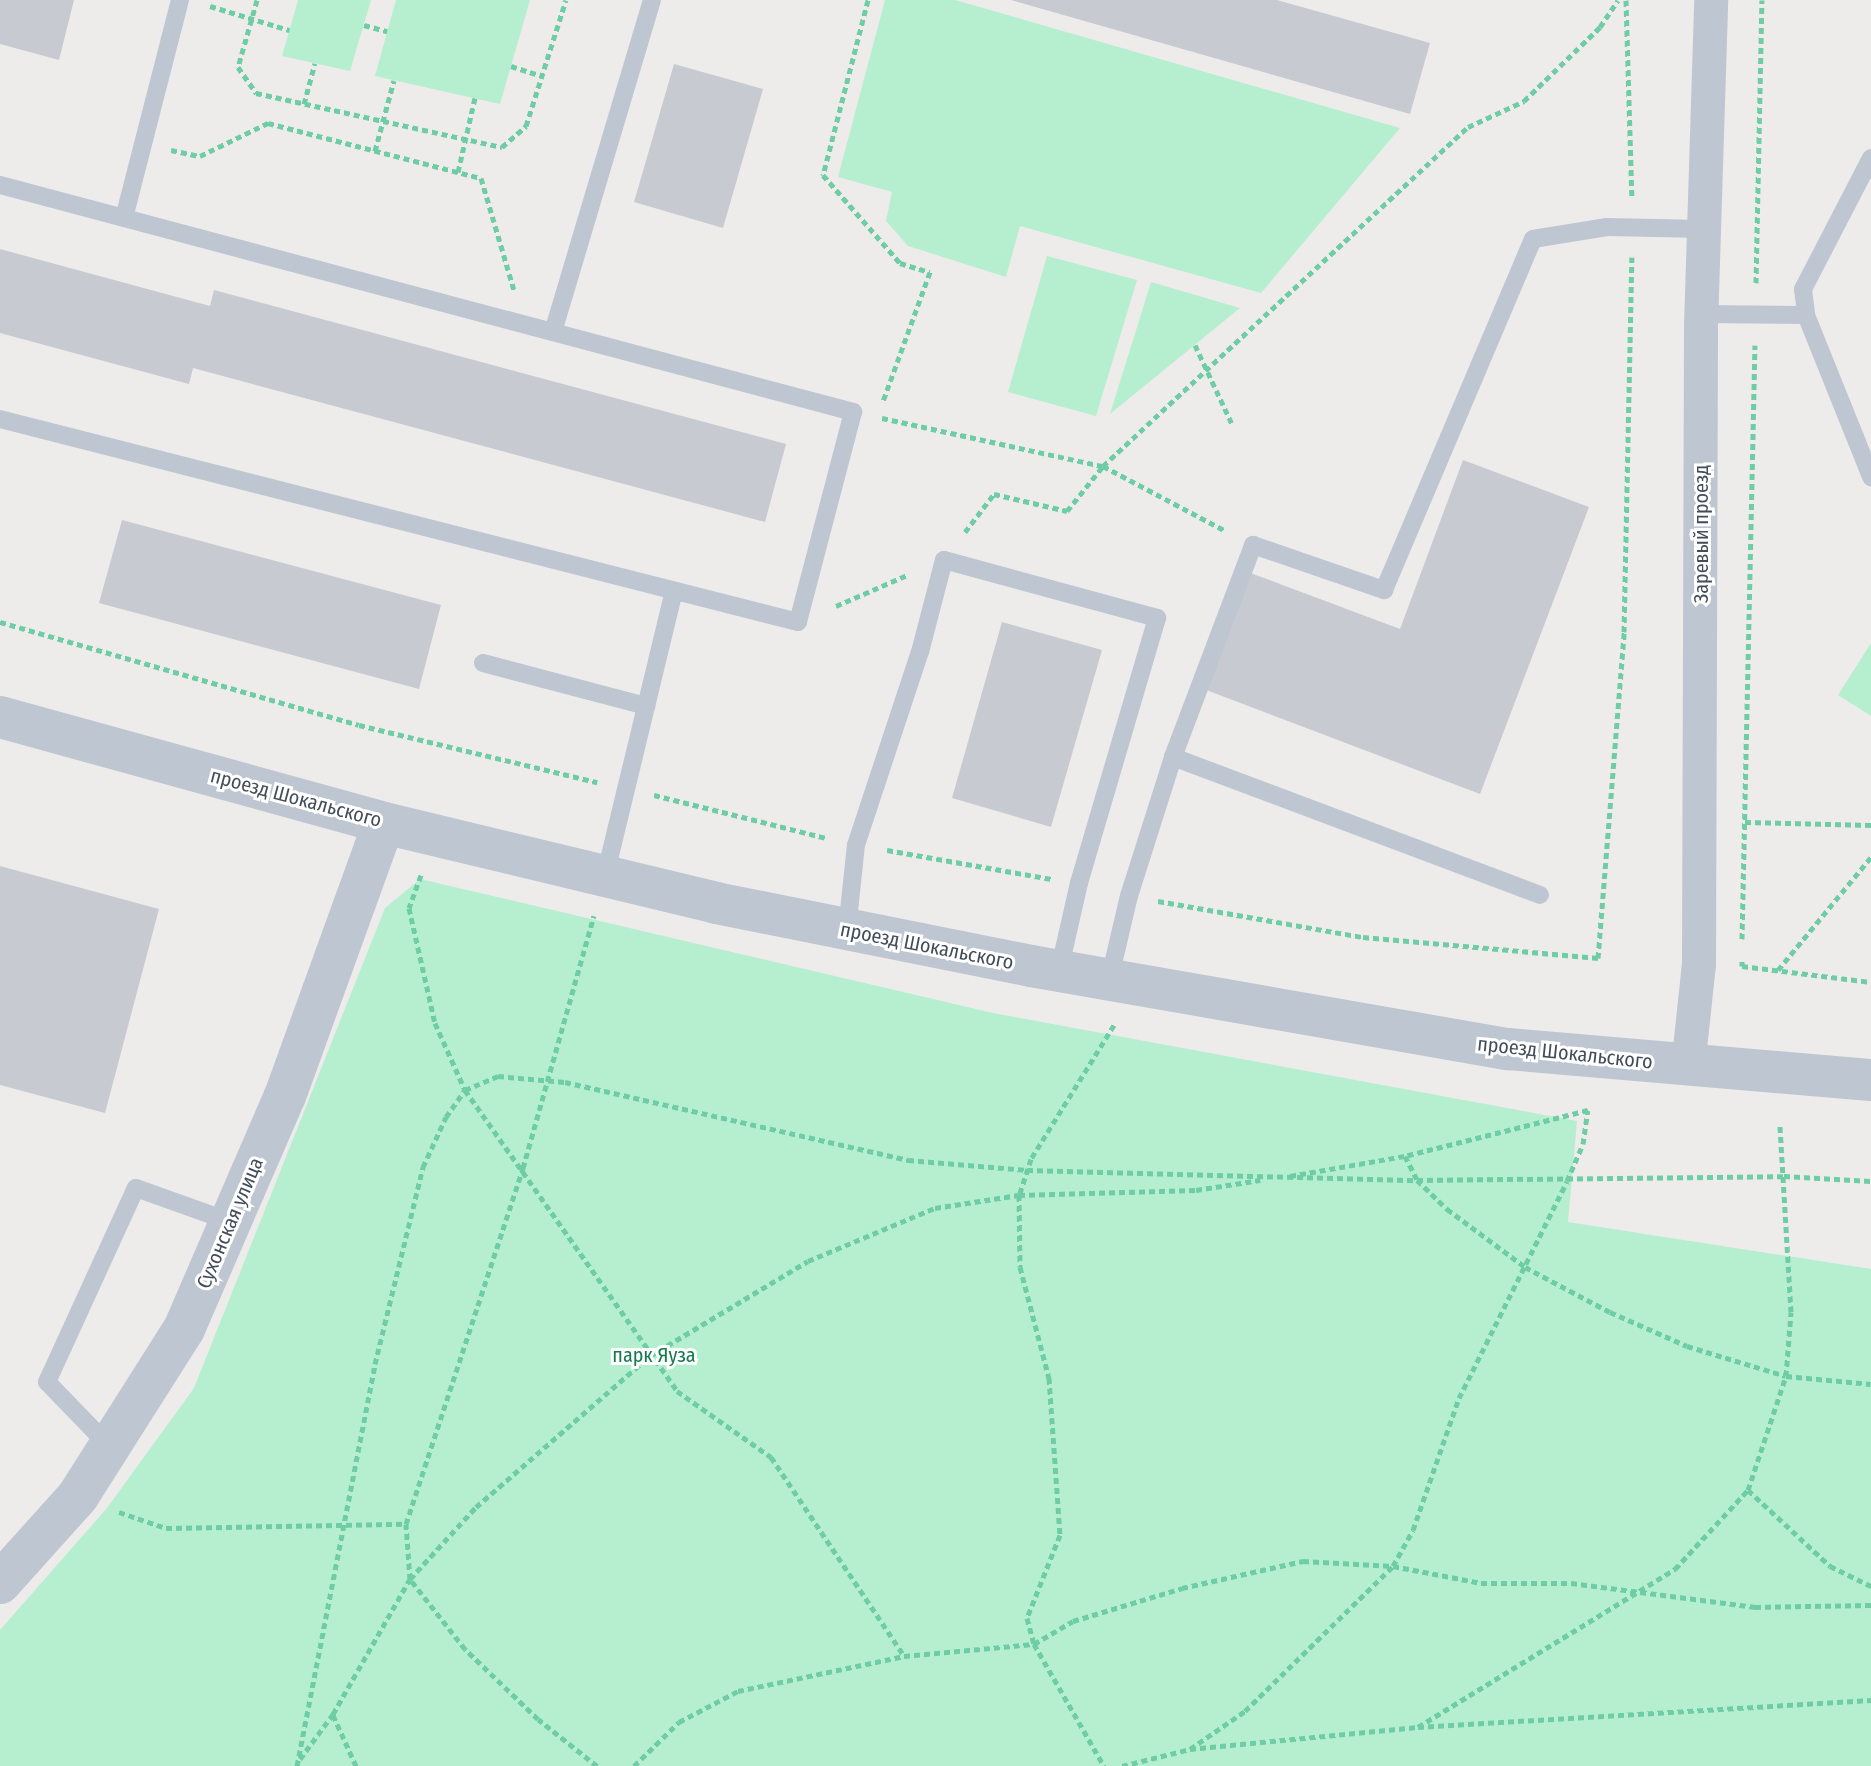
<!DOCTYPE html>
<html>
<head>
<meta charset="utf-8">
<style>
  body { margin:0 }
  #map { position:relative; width:1871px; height:1766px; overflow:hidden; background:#eeebeb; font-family:"Fira Sans Condensed",sans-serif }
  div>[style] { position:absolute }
  .green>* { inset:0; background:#b6efd0 }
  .building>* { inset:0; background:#c8cad1 }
  .path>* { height:5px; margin-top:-2.5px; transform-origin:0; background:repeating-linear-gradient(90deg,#6ecda5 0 6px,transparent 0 10px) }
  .service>* { height:18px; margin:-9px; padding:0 9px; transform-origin:9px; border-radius:9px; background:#bec6d2 }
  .minor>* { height:34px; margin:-17px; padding:0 17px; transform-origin:17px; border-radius:17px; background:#bec6d2 }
  .tertiary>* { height:42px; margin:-21px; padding:0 21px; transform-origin:21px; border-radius:21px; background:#bec6d2 }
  span { translate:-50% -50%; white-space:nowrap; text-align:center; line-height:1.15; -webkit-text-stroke:6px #fff; paint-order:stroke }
  .street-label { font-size:20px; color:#434d59 }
  .park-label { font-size:20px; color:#147b4e }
</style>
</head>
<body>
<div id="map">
  <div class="green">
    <div style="clip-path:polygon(298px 0,371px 0,350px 71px,282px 56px)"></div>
    <div style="clip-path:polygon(396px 0,530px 0,500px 104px,375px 76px)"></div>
    <div style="clip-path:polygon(885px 0,955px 0,1400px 128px,1261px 293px,1020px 226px,1006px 277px,908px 246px,886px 221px,892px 192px,838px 177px)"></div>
    <div style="clip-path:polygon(1047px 256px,1137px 280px,1096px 416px,1008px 392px)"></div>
    <div style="clip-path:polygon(1151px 282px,1240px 308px,1110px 414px)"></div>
    <div style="clip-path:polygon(1871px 643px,1871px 716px,1838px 695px)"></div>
    <div style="clip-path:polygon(420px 879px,993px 1013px,1577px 1121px,1568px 1222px,1871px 1269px,1871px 1766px,0 1766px,0 1630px,107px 1508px,194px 1388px,385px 908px)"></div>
  </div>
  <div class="building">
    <div style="clip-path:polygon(0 0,74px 0,59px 60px,0 44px)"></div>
    <div style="clip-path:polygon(1011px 0,1277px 0,1430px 43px,1410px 114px)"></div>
    <div style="clip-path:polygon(674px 64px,763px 89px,723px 228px,634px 202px)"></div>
    <div style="clip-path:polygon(0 249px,210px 306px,214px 290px,786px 444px,765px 522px,193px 368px,189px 384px,0 333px)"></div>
    <div style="clip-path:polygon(1463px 460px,1589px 507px,1480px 794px,1201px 688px,1245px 571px,1400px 629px)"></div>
    <div style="clip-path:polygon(122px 520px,441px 605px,419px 689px,99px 603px)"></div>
    <div style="clip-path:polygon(1002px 622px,1102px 650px,1051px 827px,952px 798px)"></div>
    <div style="clip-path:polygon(0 866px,159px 909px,105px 1113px,0 1085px)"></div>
  </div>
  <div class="path">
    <div style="left:257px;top:0;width:70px;rotate:105.8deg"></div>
    <div style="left:238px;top:67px;width:32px;rotate:55deg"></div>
    <div style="left:256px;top:93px;width:252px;rotate:12.4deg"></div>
    <div style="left:502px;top:147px;width:32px;rotate:-41deg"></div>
    <div style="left:526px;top:126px;width:132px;rotate:-72.4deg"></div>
    <div style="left:868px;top:0;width:181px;rotate:104.4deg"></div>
    <div style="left:823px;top:175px;width:117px;rotate:48.8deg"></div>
    <div style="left:900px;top:263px;width:31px;rotate:17deg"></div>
    <div style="left:930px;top:272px;width:137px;rotate:110deg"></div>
    <div style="left:1626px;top:0;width:199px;rotate:88.3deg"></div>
    <div style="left:210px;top:6px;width:83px;rotate:16.9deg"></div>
    <div style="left:364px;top:25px;width:24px;rotate:15deg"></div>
    <div style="left:511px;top:66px;width:33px;rotate:18deg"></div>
    <div style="left:304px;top:104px;width:42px;rotate:-75deg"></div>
    <div style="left:171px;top:150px;width:30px;rotate:12deg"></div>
    <div style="left:200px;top:156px;width:76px;rotate:-25.9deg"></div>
    <div style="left:268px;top:123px;width:220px;rotate:14.5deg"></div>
    <div style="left:481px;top:178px;width:117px;rotate:73.6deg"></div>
    <div style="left:375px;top:151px;width:73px;rotate:-75deg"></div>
    <div style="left:458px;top:172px;width:76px;rotate:-77.1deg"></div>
    <div style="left:1756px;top:283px;width:283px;rotate:-88.8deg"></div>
    <div style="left:1195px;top:345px;width:87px;rotate:64.9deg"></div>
    <div style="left:882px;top:418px;width:226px;rotate:12.3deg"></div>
    <div style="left:1103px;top:466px;width:139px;rotate:27.9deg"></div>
    <div style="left:965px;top:532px;width:48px;rotate:-52.7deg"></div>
    <div style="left:994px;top:494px;width:75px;rotate:13.1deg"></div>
    <div style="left:1067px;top:511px;width:58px;rotate:-51.3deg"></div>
    <div style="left:1103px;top:466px;width:498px;rotate:-42.9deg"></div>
    <div style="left:1468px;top:127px;width:62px;rotate:-24.9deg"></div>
    <div style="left:1524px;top:101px;width:106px;rotate:-44.2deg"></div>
    <div style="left:1600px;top:27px;width:32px;rotate:-56deg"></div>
    <div style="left:836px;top:606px;width:77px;rotate:-23.6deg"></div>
    <div style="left:0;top:622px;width:373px;rotate:16deg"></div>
    <div style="left:359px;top:725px;width:245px;rotate:13.5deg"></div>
    <div style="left:654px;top:795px;width:178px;rotate:14deg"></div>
    <div style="left:1745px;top:822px;width:126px;rotate:1.4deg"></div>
    <div style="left:887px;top:850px;width:167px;rotate:10deg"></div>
    <div style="left:421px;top:875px;width:35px;rotate:110deg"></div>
    <div style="left:409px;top:908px;width:118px;rotate:77.3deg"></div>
    <div style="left:435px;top:1023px;width:73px;rotate:65.9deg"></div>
    <div style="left:465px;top:1090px;width:368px;rotate:54.8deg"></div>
    <div style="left:677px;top:1391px;width:115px;rotate:35.1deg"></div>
    <div style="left:771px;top:1457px;width:239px;rotate:56.2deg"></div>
    <div style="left:1158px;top:901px;width:208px;rotate:10deg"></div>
    <div style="left:1363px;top:937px;width:236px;rotate:5.1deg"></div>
    <div style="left:1598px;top:958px;width:327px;rotate:-85.4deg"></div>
    <div style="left:1624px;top:632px;width:375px;rotate:-88.8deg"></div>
    <div style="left:1742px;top:939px;width:594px;rotate:-88.75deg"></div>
    <div style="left:1742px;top:961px;width:5px;rotate:90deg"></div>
    <div style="left:1742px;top:966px;width:130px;rotate:7.1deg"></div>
    <div style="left:1778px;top:970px;width:146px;rotate:-50.5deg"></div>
    <div style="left:1114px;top:1025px;width:158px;rotate:121.8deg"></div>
    <div style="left:1031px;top:1159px;width:38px;rotate:108deg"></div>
    <div style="left:1019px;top:1195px;width:72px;rotate:89.2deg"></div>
    <div style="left:1020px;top:1267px;width:115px;rotate:75.4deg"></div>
    <div style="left:1049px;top:1378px;width:157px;rotate:86deg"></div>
    <div style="left:1060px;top:1535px;width:89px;rotate:111.7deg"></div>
    <div style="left:1027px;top:1618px;width:27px;rotate:75deg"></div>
    <div style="left:1034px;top:1644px;width:45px;rotate:-30.5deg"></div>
    <div style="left:1073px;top:1621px;width:114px;rotate:-16.8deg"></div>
    <div style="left:1182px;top:1588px;width:124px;rotate:-12.6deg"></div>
    <div style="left:1303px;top:1561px;width:90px;rotate:3.2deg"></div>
    <div style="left:1393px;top:1566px;width:90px;rotate:10.9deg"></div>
    <div style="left:1481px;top:1583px;width:90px"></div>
    <div style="left:1571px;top:1583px;width:186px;rotate:7.4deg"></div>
    <div style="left:1755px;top:1607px;width:116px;rotate:-1deg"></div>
    <div style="left:1290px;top:1176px;width:117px;rotate:-9.9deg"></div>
    <div style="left:1405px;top:1156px;width:27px;rotate:63deg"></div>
    <div style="left:1417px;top:1180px;width:42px;rotate:44deg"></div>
    <div style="left:1447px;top:1209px;width:97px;rotate:36.6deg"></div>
    <div style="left:1525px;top:1267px;width:96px;rotate:27.9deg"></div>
    <div style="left:1610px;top:1312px;width:84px;rotate:23.8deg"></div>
    <div style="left:1687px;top:1346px;width:103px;rotate:16.9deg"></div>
    <div style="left:1786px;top:1376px;width:85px;rotate:5.4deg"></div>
    <div style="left:1748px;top:1490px;width:112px;rotate:42.8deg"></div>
    <div style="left:1830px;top:1566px;width:46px;rotate:26deg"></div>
    <div style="left:119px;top:1512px;width:50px;rotate:18.8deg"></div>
    <div style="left:166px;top:1528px;width:240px;rotate:-1deg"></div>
    <div style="left:333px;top:1715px;width:56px;rotate:65.7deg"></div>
    <div style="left:1418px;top:1727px;width:302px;rotate:-31.6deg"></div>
    <div style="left:1675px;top:1569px;width:108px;rotate:-47.3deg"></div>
    <div style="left:1748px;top:1490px;width:120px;rotate:-71.6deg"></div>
    <div style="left:1786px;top:1376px;width:64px;rotate:-85.5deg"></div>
    <div style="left:1791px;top:1312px;width:187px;rotate:-93.4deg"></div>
    <div style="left:1190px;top:1749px;width:67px;rotate:-34.6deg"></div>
    <div style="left:1245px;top:1711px;width:207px;rotate:-44.4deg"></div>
    <div style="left:1393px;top:1566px;width:41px;rotate:-60.9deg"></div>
    <div style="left:1413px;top:1530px;width:140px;rotate:-70.8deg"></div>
    <div style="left:1459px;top:1398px;width:242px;rotate:-63.5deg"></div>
    <div style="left:1567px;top:1181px;width:40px;rotate:-66.6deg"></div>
    <div style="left:1583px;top:1144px;width:34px;rotate:-82deg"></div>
    <div style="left:1588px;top:1110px;width:189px;rotate:165.9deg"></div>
    <div style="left:300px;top:1759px;width:56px;rotate:-53.7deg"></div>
    <div style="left:333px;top:1714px;width:155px;rotate:-60.3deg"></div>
    <div style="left:410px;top:1579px;width:55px;rotate:-94.2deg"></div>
    <div style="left:406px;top:1524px;width:375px;rotate:-71.8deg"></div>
    <div style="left:523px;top:1168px;width:262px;rotate:-74.3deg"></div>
    <div style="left:297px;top:1766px;width:409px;rotate:-79deg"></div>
    <div style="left:375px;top:1364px;width:203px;rotate:-76.3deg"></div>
    <div style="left:423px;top:1167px;width:55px;rotate:-65.3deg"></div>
    <div style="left:446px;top:1117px;width:33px;rotate:-55deg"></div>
    <div style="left:465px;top:1090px;width:36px;rotate:-23deg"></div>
    <div style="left:498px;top:1076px;width:67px;rotate:5.1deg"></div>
    <div style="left:565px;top:1082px;width:352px;rotate:12.8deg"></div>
    <div style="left:908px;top:1160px;width:119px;rotate:4.8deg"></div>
    <div style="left:1027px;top:1170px;width:390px;rotate:1.5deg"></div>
    <div style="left:1417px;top:1180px;width:367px;rotate:-0.6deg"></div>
    <div style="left:1784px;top:1176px;width:87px;rotate:3.3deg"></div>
    <div style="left:597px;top:1766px;width:75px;rotate:-141.5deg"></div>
    <div style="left:538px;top:1719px;width:101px;rotate:-136.2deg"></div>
    <div style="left:465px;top:1649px;width:89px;rotate:-128.2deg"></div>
    <div style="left:410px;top:1579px;width:98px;rotate:-47.5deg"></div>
    <div style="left:476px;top:1507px;width:230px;rotate:-41deg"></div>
    <div style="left:650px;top:1356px;width:184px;rotate:-31deg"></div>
    <div style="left:808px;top:1261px;width:138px;rotate:-22.7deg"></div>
    <div style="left:935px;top:1208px;width:85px;rotate:-8.8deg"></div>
    <div style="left:1019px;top:1195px;width:177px;rotate:-1.6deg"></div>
    <div style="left:1196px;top:1190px;width:65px;rotate:-8.9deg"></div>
    <div style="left:634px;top:1766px;width:63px;rotate:-44.4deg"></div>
    <div style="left:679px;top:1722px;width:67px;rotate:-27.7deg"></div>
    <div style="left:738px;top:1691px;width:170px;rotate:-11.9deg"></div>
    <div style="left:904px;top:1656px;width:131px;rotate:-5.3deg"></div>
    <div style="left:1034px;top:1644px;width:141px;rotate:60.2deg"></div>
    <div style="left:1122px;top:1766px;width:70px;rotate:-14deg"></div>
    <div style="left:1190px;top:1749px;width:229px;rotate:-5.5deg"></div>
    <div style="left:1418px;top:1727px;width:454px;rotate:-3.4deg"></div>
  </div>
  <div class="service">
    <div style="left:1871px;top:158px;width:148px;rotate:117.4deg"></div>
    <div style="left:1803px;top:289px;width:26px;rotate:83deg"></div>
    <div style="left:1806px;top:315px;width:175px;rotate:68.1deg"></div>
    <div style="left:0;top:185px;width:883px;rotate:14.9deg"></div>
    <div style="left:853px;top:412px;width:217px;rotate:104.7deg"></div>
    <div style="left:798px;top:622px;width:823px;rotate:-165.73deg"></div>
    <div style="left:124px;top:218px;width:225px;rotate:-75.6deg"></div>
    <div style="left:1702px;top:314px;width:104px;rotate:0.6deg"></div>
    <div style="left:553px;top:332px;width:346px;rotate:-73.4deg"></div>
    <div style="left:483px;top:663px;width:169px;rotate:14.8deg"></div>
    <div style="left:1173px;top:757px;width:392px;rotate:20.6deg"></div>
    <div style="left:605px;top:876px;width:293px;rotate:-76.4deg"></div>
    <div style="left:847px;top:930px;width:85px;rotate:-84deg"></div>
    <div style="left:856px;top:845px;width:203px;rotate:-71.7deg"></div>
    <div style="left:920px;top:652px;width:95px;rotate:-75.4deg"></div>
    <div style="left:944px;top:560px;width:221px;rotate:15.2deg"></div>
    <div style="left:1157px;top:618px;width:276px;rotate:106.4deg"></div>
    <div style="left:1079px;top:883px;width:90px;rotate:102.8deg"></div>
    <div style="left:1109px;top:981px;width:87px;rotate:-76.8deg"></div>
    <div style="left:1129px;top:896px;width:146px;rotate:-72.4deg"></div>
    <div style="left:1173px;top:757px;width:227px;rotate:-69.3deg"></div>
    <div style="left:1253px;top:545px;width:139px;rotate:19deg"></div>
    <div style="left:1384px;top:590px;width:381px;rotate:-67deg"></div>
    <div style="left:1533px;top:239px;width:75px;rotate:-9.2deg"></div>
    <div style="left:1607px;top:227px;width:97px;rotate:1.2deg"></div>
    <div style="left:109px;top:1446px;width:89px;rotate:-134.1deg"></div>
    <div style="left:47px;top:1382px;width:213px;rotate:-65.4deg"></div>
    <div style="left:136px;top:1188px;width:101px;rotate:19.7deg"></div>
  </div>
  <div class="minor">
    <div style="left:1688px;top:1067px;width:104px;rotate:-83.9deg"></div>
    <div style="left:1699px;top:964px;width:638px;rotate:-89.82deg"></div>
    <div style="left:1701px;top:326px;width:326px;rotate:-88.2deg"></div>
  </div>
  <div class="tertiary">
    <div style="left:0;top:717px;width:398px;rotate:15.4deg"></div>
    <div style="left:384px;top:823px;width:342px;rotate:13.5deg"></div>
    <div style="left:716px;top:903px;width:321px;rotate:11.3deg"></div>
    <div style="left:1031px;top:966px;width:484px;rotate:9.9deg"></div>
    <div style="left:1508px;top:1049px;width:364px;rotate:4.9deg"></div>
    <div style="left:0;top:1583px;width:117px;rotate:-48.1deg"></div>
    <div style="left:78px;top:1496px;width:198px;rotate:-57.6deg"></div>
    <div style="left:184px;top:1329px;width:254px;rotate:-66.6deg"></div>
    <div style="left:285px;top:1096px;width:290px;rotate:-70.1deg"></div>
  </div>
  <div class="street-label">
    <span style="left:1701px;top:534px;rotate:-90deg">Заревый проезд</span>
    <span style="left:296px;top:798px;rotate:15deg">проезд Шокальского</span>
    <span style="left:927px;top:946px;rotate:11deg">проезд Шокальского</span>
    <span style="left:1565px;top:1053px;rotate:6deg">проезд Шокальского</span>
    <span style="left:230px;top:1223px;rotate:-67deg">Сухонская улица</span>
  </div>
  <div class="park-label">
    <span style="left:654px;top:1355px">парк Яуза</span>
  </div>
</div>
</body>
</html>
